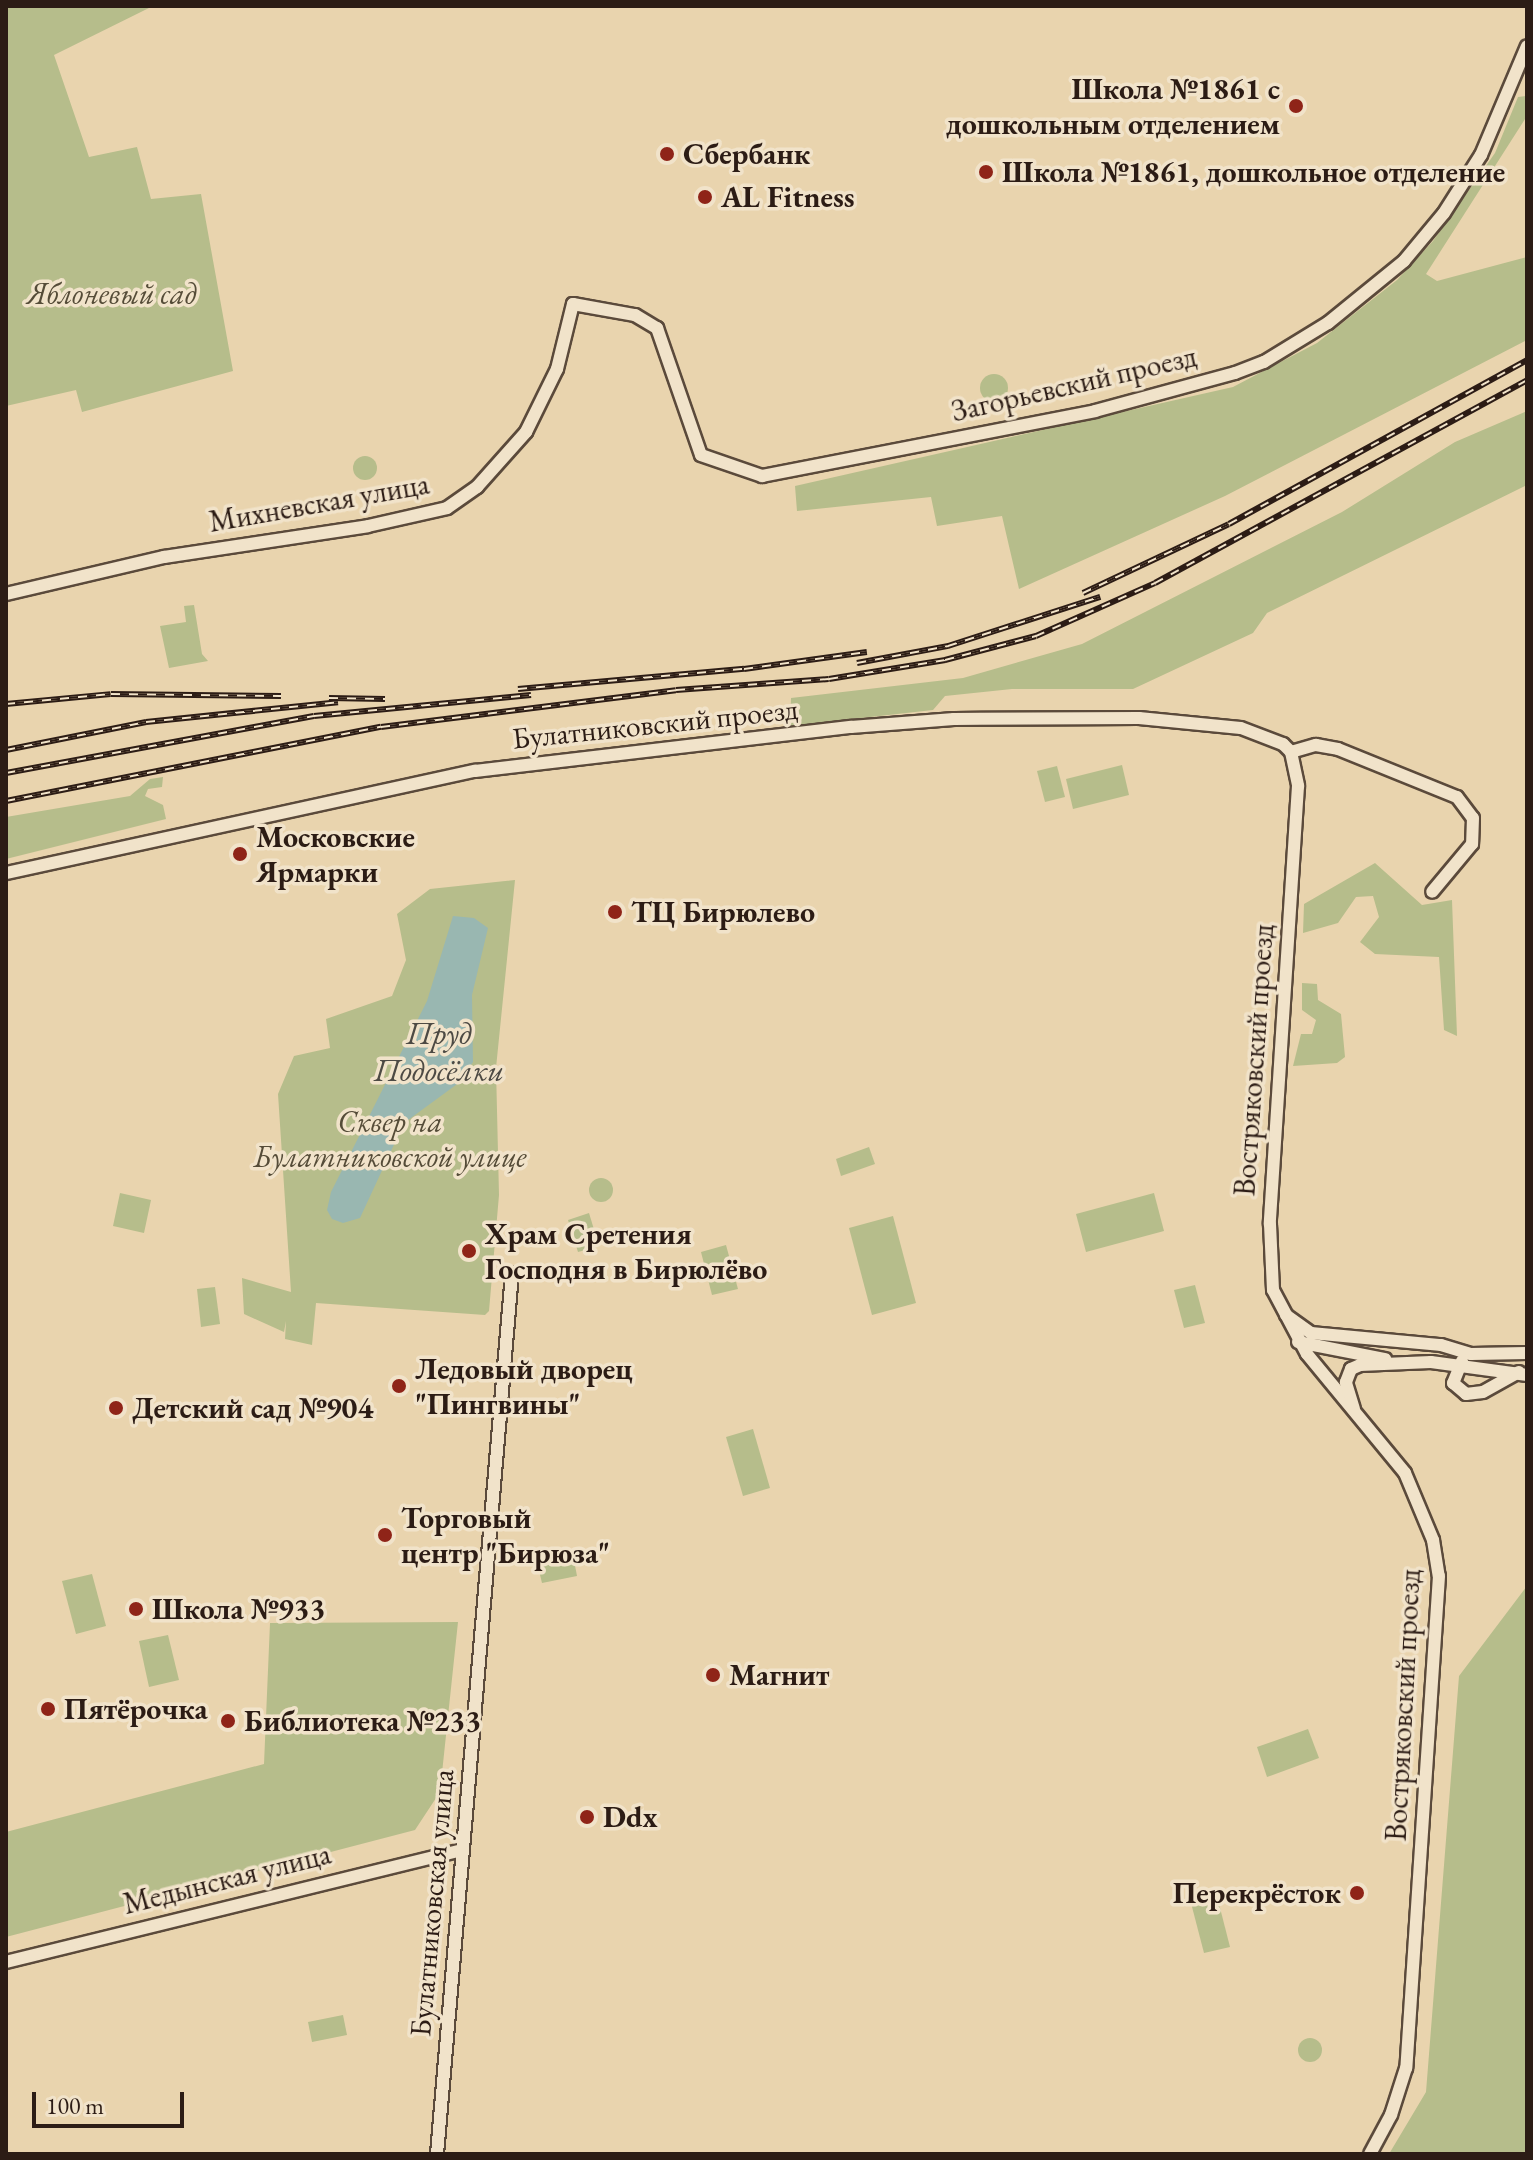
<!DOCTYPE html>
<html>
<head>
<meta charset="utf-8">
<style>
  body { margin:0 }
  #map { position:relative; width:1533px; height:2160px; overflow:hidden; background:#e9d4ae; font-family:"EB Garamond",serif }
  div>[style] { position:absolute }
  .green>* { inset:0; background:#b6bd8b }
  .round { border-radius:50% }
  .water>* { inset:0; background:#99b7b1 }
  .roads { filter:drop-shadow(2px 0 #5b4a3b) drop-shadow(-2px 0 #5b4a3b) drop-shadow(0 2px #5b4a3b) drop-shadow(0 -2px #5b4a3b) }
  .minor>* { height:12px; margin:-6px; padding:0 6px; transform-origin:6px; border-radius:6px; background:#f1e3ca }
  .rail>* { height:6px; margin-top:-3px; transform-origin:0; background:repeating-linear-gradient(90deg,#f1e3ca 0 9px,#2c1c15 0 18px); box-sizing:border-box; border-block:2px solid #2c1c15 }
  .dots>* { width:22px; height:22px; translate:-50% -50%; box-sizing:border-box; border:4px solid #f1e3ca; border-radius:50% }
  span { translate:-50% -50%; white-space:nowrap; text-align:center; line-height:1.15; -webkit-text-stroke:7px #f1e3ca; paint-order:stroke }
  .poi-label { font-size:30px; color:#2c1c15; font-weight:700 }
  .right { translate:-100% -50%; text-align:right }
  .left { translate:0 -50%; text-align:left }
  .park-label { font-size:30px; color:#554c38; font-style:italic }
  .street-label { font-size:30px; color:#2c1c15 }
  .water-label { font-size:32px; color:#4d4a44; font-style:italic }
  .frame { position:absolute; inset:0; border:8px solid #2c1c15; pointer-events:none }
  .scale { position:absolute; left:32px; top:2092px; width:152px; height:36px; box-sizing:border-box; border:4px solid #2c1c15; border-top:0; padding-left:10px; font-size:24px; line-height:28px; white-space:nowrap; color:#2c1c15; -webkit-text-stroke:6px #f1e3ca; paint-order:stroke }
</style>
</head>
<body>
<div id="map">
  <div class="green">
    <div style="clip-path:polygon(6px 6px,153px 6px,54px 55px,89px 157px,137px 147px,151px 199px,201px 194px,233px 371px,82px 412px,76px 390px,6px 406px)"></div>
    <div style="clip-path:polygon(1527px 96px,1527px 116px,1426px 274px,1437px 281px,1527px 257px,1527px 340px,1225px 496px,1019px 589px,1002px 516px,937px 526px,931px 497px,797px 511px,795px 486px,1233px 387px,1317px 343px,1397px 280px,1433px 241px,1495px 153px,1518px 97px)"></div>
    <div class="round" style="left:980px;top:374px;width:28px;height:28px"></div>
    <div style="clip-path:polygon(1527px 411px,1527px 485px,1267px 613px,1253px 633px,1133px 689px,1012px 689px,945px 696px,933px 710px,790px 726px,791px 698px,963px 678px,1082px 644px,1342px 512px,1455px 442px)"></div>
    <div class="round" style="left:353px;top:456px;width:24px;height:24px"></div>
    <div style="clip-path:polygon(194px 605px,202px 654px,208px 661px,169px 668px,160px 626px,186px 622px,184px 606px)"></div>
    <div style="clip-path:polygon(1122px 765px,1129px 795px,1073px 809px,1066px 779px)"></div>
    <div style="clip-path:polygon(1057px 766px,1065px 797px,1045px 802px,1037px 771px)"></div>
    <div style="clip-path:polygon(163px 777px,162px 787px,148px 789px,145px 796px,163px 805px,166px 819px,6px 859px,6px 817px,130px 796px,150px 779px)"></div>
    <div style="clip-path:polygon(1375px 863px,1422px 905px,1452px 900px,1457px 1036px,1444px 1030px,1439px 957px,1375px 954px,1360px 942px,1379px 917px,1373px 896px,1356px 897px,1338px 923px,1303px 933px,1304px 904px)"></div>
    <div style="clip-path:polygon(515px 880px,496px 1068px,499px 1195px,489px 1311px,485px 1315px,316px 1303px,312px 1345px,285px 1339px,286px 1321px,284px 1332px,244px 1314px,242px 1278px,291px 1292px,278px 1094px,294px 1056px,330px 1048px,326px 1019px,392px 996px,406px 960px,397px 914px,430px 889px)"></div>
    <div style="clip-path:polygon(1302px 983px,1317px 984px,1318px 1000px,1341px 1014px,1345px 1057px,1337px 1063px,1293px 1066px,1301px 1034px,1312px 1034px,1316px 1020px,1302px 1010px)"></div>
    <div style="clip-path:polygon(869px 1147px,875px 1164px,841px 1176px,836px 1159px)"></div>
    <div class="round" style="left:589px;top:1178px;width:24px;height:24px"></div>
    <div style="clip-path:polygon(120px 1193px,151px 1200px,144px 1233px,113px 1226px)"></div>
    <div style="clip-path:polygon(1154px 1193px,1164px 1231px,1086px 1252px,1076px 1214px)"></div>
    <div style="clip-path:polygon(589px 1213px,599px 1246px,578px 1252px,568px 1220px)"></div>
    <div style="clip-path:polygon(893px 1216px,916px 1303px,872px 1315px,849px 1228px)"></div>
    <div style="clip-path:polygon(726px 1245px,738px 1289px,712px 1295px,701px 1252px)"></div>
    <div style="clip-path:polygon(1195px 1285px,1205px 1323px,1184px 1328px,1174px 1290px)"></div>
    <div style="clip-path:polygon(215px 1287px,220px 1324px,201px 1327px,197px 1289px)"></div>
    <div style="clip-path:polygon(753px 1429px,770px 1488px,743px 1496px,726px 1437px)"></div>
    <div style="clip-path:polygon(572px 1550px,577px 1576px,542px 1583px,536px 1558px)"></div>
    <div style="clip-path:polygon(92px 1574px,106px 1626px,76px 1634px,62px 1581px)"></div>
    <div style="clip-path:polygon(1527px 1586px,1527px 2154px,1389px 2154px,1426px 2092px,1459px 1676px)"></div>
    <div style="clip-path:polygon(458px 1622px,440px 1792px,415px 1830px,6px 1937px,6px 1832px,264px 1764px,270px 1623px)"></div>
    <div style="clip-path:polygon(168px 1635px,179px 1680px,149px 1687px,139px 1641px)"></div>
    <div style="clip-path:polygon(1308px 1729px,1319px 1758px,1267px 1777px,1257px 1747px)"></div>
    <div style="clip-path:polygon(1217px 1896px,1230px 1947px,1204px 1953px,1191px 1903px)"></div>
    <div style="clip-path:polygon(343px 2015px,347px 2035px,312px 2042px,308px 2022px)"></div>
    <div class="round" style="left:1298px;top:2038px;width:24px;height:24px"></div>
  </div>
  <div class="water">
    <div style="clip-path:polygon(453px 916px,474px 918px,488px 928px,472px 995px,473px 1062px,460px 1082px,404px 1123px,360px 1218px,343px 1223px,332px 1219px,327px 1210px,331px 1192px,427px 1001px)"></div>
  </div>
  <div class="roads">
    <div class="minor">
      <div style="left:6px;top:594px;width:162px;rotate:-13.2deg"></div>
      <div style="left:164px;top:557px;width:206px;rotate:-8.6deg"></div>
      <div style="left:368px;top:526px;width:81px;rotate:-12.8deg"></div>
      <div style="left:447px;top:508px;width:37px;rotate:-35deg"></div>
      <div style="left:477px;top:487px;width:74px;rotate:-48.3deg"></div>
      <div style="left:526px;top:432px;width:70px;rotate:-63.8deg"></div>
      <div style="left:557px;top:369px;width:67px;rotate:-76.2deg"></div>
      <div style="left:573px;top:304px;width:63px;rotate:10.1deg"></div>
      <div style="left:635px;top:315px;width:26px;rotate:31deg"></div>
      <div style="left:657px;top:328px;width:134px;rotate:70.9deg"></div>
      <div style="left:701px;top:455px;width:65px;rotate:19deg"></div>
      <div style="left:762px;top:476px;width:339px;rotate:-11deg"></div>
      <div style="left:1095px;top:411px;width:145px;rotate:-15.2deg"></div>
      <div style="left:1235px;top:373px;width:31px;rotate:-21deg"></div>
      <div style="left:1264px;top:362px;width:75px;rotate:-31.4deg"></div>
      <div style="left:1328px;top:323px;width:98px;rotate:-39.2deg"></div>
      <div style="left:1404px;top:261px;width:62px;rotate:-50.2deg"></div>
      <div style="left:1444px;top:213px;width:69px;rotate:-57.5deg"></div>
      <div style="left:1481px;top:155px;width:118px;rotate:-67.1deg"></div>
      <div style="left:1291px;top:752px;width:26px;rotate:-16deg"></div>
      <div style="left:1316px;top:745px;width:22px;rotate:10deg"></div>
      <div style="left:1338px;top:749px;width:128px;rotate:22deg"></div>
      <div style="left:1457px;top:797px;width:26px;rotate:53deg"></div>
      <div style="left:1473px;top:818px;width:26px;rotate:92deg"></div>
      <div style="left:1472px;top:844px;width:62px;rotate:129.8deg"></div>
      <div style="left:6px;top:873px;width:480px;rotate:-12.3deg"></div>
      <div style="left:475px;top:771px;width:379px;rotate:-6.7deg"></div>
      <div style="left:851px;top:727px;width:103px;rotate:-4.4deg"></div>
      <div style="left:954px;top:719px;width:185px;rotate:-0.3deg"></div>
      <div style="left:1139px;top:718px;width:102px;rotate:5.6deg"></div>
      <div style="left:1241px;top:728px;width:45px;rotate:20.9deg"></div>
      <div style="left:1283px;top:744px;width:11px;rotate:45deg"></div>
      <div style="left:1291px;top:752px;width:35px;rotate:78deg"></div>
      <div style="left:1298px;top:786px;width:439px;rotate:93.7deg"></div>
      <div style="left:1270px;top:1224px;width:66px;rotate:87.4deg"></div>
      <div style="left:1273px;top:1290px;width:72px;rotate:62deg"></div>
      <div style="left:1307px;top:1354px;width:154px;rotate:50.5deg"></div>
      <div style="left:1405px;top:1473px;width:73px;rotate:67.3deg"></div>
      <div style="left:1433px;top:1540px;width:36px;rotate:81deg"></div>
      <div style="left:1439px;top:1576px;width:493px;rotate:93.8deg"></div>
      <div style="left:1406px;top:2068px;width:49px;rotate:107.7deg"></div>
      <div style="left:1391px;top:2115px;width:44px;rotate:118.3deg"></div>
      <div style="left:1286px;top:1315px;width:31px;rotate:36deg"></div>
      <div style="left:1311px;top:1333px;width:131px;rotate:5.3deg"></div>
      <div style="left:1441px;top:1345px;width:31px;rotate:17deg"></div>
      <div style="left:1471px;top:1354px;width:56px;rotate:-1deg"></div>
      <div style="left:1298px;top:1342px;width:89px;rotate:11.1deg"></div>
      <div style="left:1462px;top:1361px;width:24px;rotate:112deg"></div>
      <div style="left:1453px;top:1383px;width:17px;rotate:40deg"></div>
      <div style="left:1466px;top:1394px;width:17px;rotate:-7deg"></div>
      <div style="left:1483px;top:1392px;width:41px;rotate:-29.1deg"></div>
      <div style="left:1354px;top:1409px;width:28px;rotate:-107deg"></div>
      <div style="left:1346px;top:1382px;width:14px;rotate:-69deg"></div>
      <div style="left:1351px;top:1369px;width:10px;rotate:-24deg"></div>
      <div style="left:1360px;top:1365px;width:71px;rotate:-2.4deg"></div>
      <div style="left:1431px;top:1362px;width:97px;rotate:7.7deg"></div>
      <div style="left:6px;top:1962px;width:470px;rotate:-13.8deg"></div>
      <div style="left:437px;top:2154px;width:884px;rotate:-85.13deg"></div>
    </div>
  </div>
  <div class="rail">
    <div style="left:1083px;top:593px;width:161px;rotate:-25.3deg"></div>
    <div style="left:1229px;top:524px;width:340px;rotate:-28.8deg"></div>
    <div style="left:857px;top:663px;width:93px;rotate:-10.6deg"></div>
    <div style="left:948px;top:646px;width:160px;rotate:-17.9deg"></div>
    <div style="left:518px;top:689px;width:227px;rotate:-5.1deg"></div>
    <div style="left:744px;top:669px;width:124px;rotate:-7.9deg"></div>
    <div style="left:329px;top:698px;width:56px;rotate:1deg"></div>
    <div style="left:6px;top:704px;width:105px;rotate:-5.4deg"></div>
    <div style="left:111px;top:694px;width:170px;rotate:0.7deg"></div>
    <div style="left:6px;top:750px;width:143px;rotate:-11.3deg"></div>
    <div style="left:146px;top:722px;width:193px;rotate:-5.9deg"></div>
    <div style="left:6px;top:773px;width:313px;rotate:-10.5deg"></div>
    <div style="left:314px;top:716px;width:218px;rotate:-5.5deg"></div>
    <div style="left:6px;top:801px;width:382px;rotate:-11.2deg"></div>
    <div style="left:381px;top:727px;width:297px;rotate:-7.1deg"></div>
    <div style="left:676px;top:690px;width:153px;rotate:-4.1deg"></div>
    <div style="left:829px;top:679px;width:118px;rotate:-9.3deg"></div>
    <div style="left:945px;top:660px;width:94px;rotate:-14.8deg"></div>
    <div style="left:1036px;top:636px;width:130px;rotate:-24deg"></div>
    <div style="left:1155px;top:583px;width:424px;rotate:-28.6deg"></div>
  </div>
  <div class="dots">
    <div style="left:1296px;top:106px;background:#8f2418"></div>
    <div style="left:667px;top:154px;background:#8f2418"></div>
    <div style="left:986px;top:172px;background:#8f2418"></div>
    <div style="left:705px;top:197px;background:#8f2418"></div>
    <div style="left:240px;top:854px;background:#8f2418"></div>
    <div style="left:615px;top:912px;background:#8f2418"></div>
    <div style="left:469px;top:1251px;background:#8f2418"></div>
    <div style="left:399px;top:1386px;background:#8f2418"></div>
    <div style="left:116px;top:1408px;background:#8f2418"></div>
    <div style="left:385px;top:1535px;background:#8f2418"></div>
    <div style="left:136px;top:1609px;background:#8f2418"></div>
    <div style="left:713px;top:1675px;background:#8f2418"></div>
    <div style="left:48px;top:1709px;background:#8f2418"></div>
    <div style="left:228px;top:1721px;background:#8f2418"></div>
    <div style="left:587px;top:1817px;background:#8f2418"></div>
    <div style="left:1357px;top:1893px;background:#8f2418"></div>
  </div>
  <div class="poi-label">
    <span class="right" style="left:1280px;top:106px">Школа №1861 с<br>дошкольным отделением</span>
    <span class="left" style="left:683px;top:154px">Сбербанк</span>
    <span class="left" style="left:1002px;top:172px">Школа №1861, дошкольное отделение</span>
    <span class="left" style="left:721px;top:197px">AL Fitness</span>
    <span class="left" style="left:256px;top:854px">Московские<br>Ярмарки</span>
    <span class="left" style="left:631px;top:912px">ТЦ Бирюлево</span>
    <span class="left" style="left:485px;top:1251px">Храм Сретения<br>Господня в Бирюлёво</span>
    <span class="left" style="left:415px;top:1386px">Ледовый дворец<br>"Пингвины"</span>
    <span class="left" style="left:132px;top:1408px">Детский сад №904</span>
    <span class="left" style="left:401px;top:1535px">Торговый<br>центр "Бирюза"</span>
    <span class="left" style="left:152px;top:1609px">Школа №933</span>
    <span class="left" style="left:729px;top:1675px">Магнит</span>
    <span class="left" style="left:64px;top:1709px">Пятёрочка</span>
    <span class="left" style="left:244px;top:1721px">Библиотека №233</span>
    <span class="left" style="left:603px;top:1817px">Ddx</span>
    <span class="right" style="left:1341px;top:1893px">Перекрёсток</span>
  </div>
  <div class="park-label">
    <span style="left:112px;top:294px">Яблоневый сад</span>
    <span style="left:390px;top:1139px">Сквер на<br>Булатниковской улице</span>
  </div>
  <div class="street-label">
    <span style="left:1074px;top:384px;rotate:-13deg">Загорьевский проезд</span>
    <span style="left:319px;top:503px;rotate:-10deg">Михневская улица</span>
    <span style="left:655px;top:724px;rotate:-6deg">Булатниковский проезд</span>
    <span style="left:1254px;top:1060px;rotate:-86deg">Востряковский проезд</span>
    <span style="left:1403px;top:1705px;rotate:-87deg">Востряковский проезд</span>
    <span style="left:227px;top:1879px;rotate:-14deg">Медынская улица</span>
    <span style="left:432px;top:1903px;rotate:-85deg">Булатниковская улица</span>
  </div>
  <div class="water-label">
    <span style="left:439px;top:1052px">Пруд<br>Подосёлки</span>
  </div>
  <div class="frame"></div>
  <div class="scale">100 m</div>
</div>
</body>
</html>
